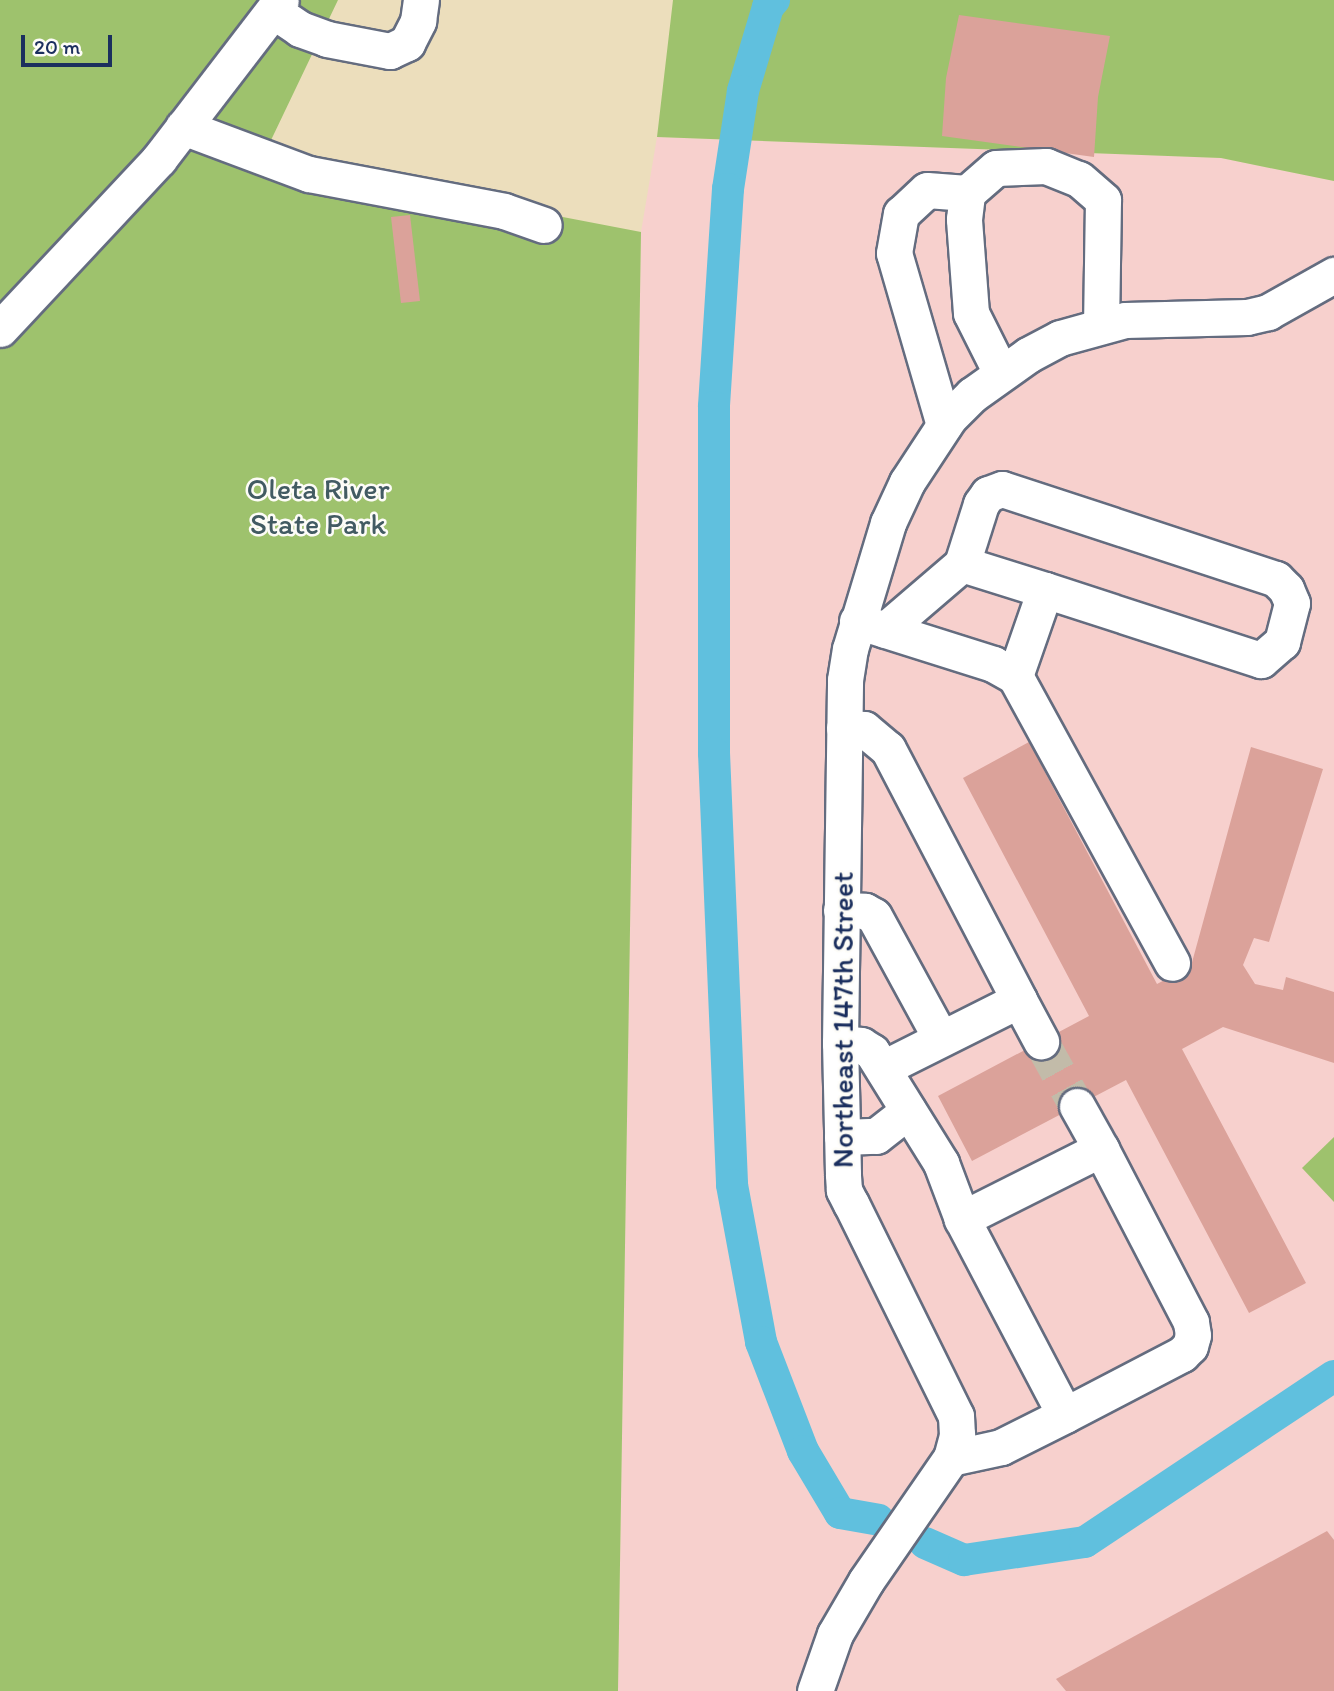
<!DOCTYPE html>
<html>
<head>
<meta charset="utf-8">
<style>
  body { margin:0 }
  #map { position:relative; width:1334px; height:1691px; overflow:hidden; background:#ecdebc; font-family:Itim,sans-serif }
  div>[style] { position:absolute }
  .built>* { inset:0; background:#f7d0cd }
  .green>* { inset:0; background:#9ec26d }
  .canal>* { height:32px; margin:-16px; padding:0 16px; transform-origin:16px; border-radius:16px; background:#60c0de }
  .building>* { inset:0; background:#dba29a }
  .minor-tunnel>* { height:35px; margin-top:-17.5px; transform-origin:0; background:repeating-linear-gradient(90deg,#c2bba9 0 35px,transparent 0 53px) }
  .roads { filter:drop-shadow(2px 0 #646c7f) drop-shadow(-2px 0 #646c7f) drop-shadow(0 2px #646c7f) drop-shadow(0 -2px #646c7f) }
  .minor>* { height:35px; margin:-17.5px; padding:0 17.5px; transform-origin:17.5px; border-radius:17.5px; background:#fff }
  span { translate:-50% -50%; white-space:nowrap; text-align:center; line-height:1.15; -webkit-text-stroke:5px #fdfcf7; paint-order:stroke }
  .park-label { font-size:30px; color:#425b62 }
  .street-label { font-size:30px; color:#1b2f5e }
  .scale { position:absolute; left:21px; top:35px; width:91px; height:32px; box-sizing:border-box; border:4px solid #1b2f5e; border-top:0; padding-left:9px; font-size:21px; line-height:24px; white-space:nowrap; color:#1b2f5e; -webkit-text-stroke:5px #fdfcf7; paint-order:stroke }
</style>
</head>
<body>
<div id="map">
  <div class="built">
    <div style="clip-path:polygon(657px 137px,1221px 158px,1334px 181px,1334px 1691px,618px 1691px,641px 232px)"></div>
  </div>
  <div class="green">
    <div style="clip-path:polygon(0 0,338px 0,262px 159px,641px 232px,618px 1691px,0 1691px)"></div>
    <div style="clip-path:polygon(673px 0,1334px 0,1334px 181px,1221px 158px,657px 137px)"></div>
    <div style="clip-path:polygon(1334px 1137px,1334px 1202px,1302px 1168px)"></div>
  </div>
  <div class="canal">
    <div style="left:774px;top:0;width:9px;rotate:131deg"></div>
    <div style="left:768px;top:7px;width:88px;rotate:106.6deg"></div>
    <div style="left:743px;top:91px;width:99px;rotate:98.7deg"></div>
    <div style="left:728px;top:189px;width:218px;rotate:93.7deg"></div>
    <div style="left:714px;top:407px;width:346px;rotate:90deg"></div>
    <div style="left:714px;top:753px;width:432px;rotate:87.6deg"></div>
    <div style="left:732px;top:1185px;width:160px;rotate:79.5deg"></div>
    <div style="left:761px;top:1342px;width:117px;rotate:68.9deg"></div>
    <div style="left:803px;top:1451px;width:72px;rotate:59.2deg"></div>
    <div style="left:840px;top:1513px;width:39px;rotate:10deg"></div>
    <div style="left:925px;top:1543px;width:43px;rotate:23.6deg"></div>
    <div style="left:964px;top:1560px;width:122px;rotate:-8.5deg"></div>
    <div style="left:1085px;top:1542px;width:299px;rotate:-33.7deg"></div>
  </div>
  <div class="building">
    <div style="clip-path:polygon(959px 15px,1110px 36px,1098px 97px,1094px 157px,942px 136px,946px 78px)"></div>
    <div style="clip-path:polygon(410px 215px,420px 301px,401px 303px,391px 217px)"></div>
    <div style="clip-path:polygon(1029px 742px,1157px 984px,1191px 966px,1251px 747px,1323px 769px,1269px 942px,1254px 938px,1243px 965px,1255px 984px,1283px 990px,1286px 977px,1334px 992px,1334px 1063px,1223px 1027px,1182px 1049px,1306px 1283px,1249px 1313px,1126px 1080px,972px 1161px,938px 1096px,1089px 1016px,963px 778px)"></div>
    <div style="clip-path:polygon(1327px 1531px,1334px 1540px,1334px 1691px,1066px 1691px,1056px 1679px)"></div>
  </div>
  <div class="minor-tunnel">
    <div style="left:1041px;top:1041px;width:74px;rotate:61deg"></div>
  </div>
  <div class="roads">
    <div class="minor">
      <div style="left:275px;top:12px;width:30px;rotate:34deg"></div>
      <div style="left:300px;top:29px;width:29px;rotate:20deg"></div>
      <div style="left:327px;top:39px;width:64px;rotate:10.8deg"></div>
      <div style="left:390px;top:51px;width:19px;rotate:-25deg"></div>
      <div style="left:407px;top:43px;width:25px;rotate:-63deg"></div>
      <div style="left:418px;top:21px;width:21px;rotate:-82deg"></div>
      <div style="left:183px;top:127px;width:134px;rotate:20.5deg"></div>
      <div style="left:309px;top:174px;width:198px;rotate:10.7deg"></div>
      <div style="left:504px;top:211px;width:42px;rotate:19.3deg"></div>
      <div style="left:0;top:329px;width:233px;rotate:-46.9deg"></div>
      <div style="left:159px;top:159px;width:200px;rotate:-52.5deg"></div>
      <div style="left:1001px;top:373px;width:67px;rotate:-116.6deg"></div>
      <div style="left:971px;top:313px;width:94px;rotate:-94.3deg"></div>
      <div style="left:964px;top:219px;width:26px;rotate:-83deg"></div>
      <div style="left:967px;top:193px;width:38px;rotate:-41deg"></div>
      <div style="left:996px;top:168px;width:50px;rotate:-2.3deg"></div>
      <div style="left:1046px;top:166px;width:35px;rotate:22deg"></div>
      <div style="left:1079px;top:179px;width:32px;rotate:41deg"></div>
      <div style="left:1103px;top:200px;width:125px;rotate:90.9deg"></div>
      <div style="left:944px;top:425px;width:179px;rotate:-106.2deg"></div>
      <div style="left:894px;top:253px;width:40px;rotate:-80deg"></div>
      <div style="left:901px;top:214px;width:35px;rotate:-43deg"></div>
      <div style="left:927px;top:190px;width:40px;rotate:4.3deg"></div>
      <div style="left:857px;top:621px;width:143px;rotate:17.5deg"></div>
      <div style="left:993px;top:664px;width:25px;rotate:29deg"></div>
      <div style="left:1015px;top:676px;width:327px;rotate:61.3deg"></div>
      <div style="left:885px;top:630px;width:101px;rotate:-40.6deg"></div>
      <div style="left:1015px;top:676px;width:91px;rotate:-70.8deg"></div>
      <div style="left:1045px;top:590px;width:227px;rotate:18deg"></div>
      <div style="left:1261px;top:660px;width:28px;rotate:-41deg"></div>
      <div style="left:1282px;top:642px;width:40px;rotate:-75.6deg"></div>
      <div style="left:1292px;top:603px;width:15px;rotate:-113deg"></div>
      <div style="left:1286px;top:589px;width:14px;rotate:-135deg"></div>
      <div style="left:1276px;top:579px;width:288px;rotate:-161.8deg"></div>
      <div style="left:1002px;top:489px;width:15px;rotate:160deg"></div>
      <div style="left:988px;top:494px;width:12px;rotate:125deg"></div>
      <div style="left:981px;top:504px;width:63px;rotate:107.6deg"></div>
      <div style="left:962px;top:564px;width:87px;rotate:17.4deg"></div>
      <div style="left:844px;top:728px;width:20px;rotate:3deg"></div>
      <div style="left:864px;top:729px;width:31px;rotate:40deg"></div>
      <div style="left:888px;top:749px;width:283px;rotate:62.4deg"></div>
      <div style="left:1019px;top:1000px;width:152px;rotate:153.4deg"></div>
      <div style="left:841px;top:910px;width:24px;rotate:2deg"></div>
      <div style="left:865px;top:911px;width:10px;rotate:29deg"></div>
      <div style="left:874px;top:916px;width:138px;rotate:61.4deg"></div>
      <div style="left:1019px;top:1000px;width:47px;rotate:61.8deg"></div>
      <div style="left:840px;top:1043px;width:21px;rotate:5deg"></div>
      <div style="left:861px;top:1045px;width:13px;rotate:32deg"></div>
      <div style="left:872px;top:1052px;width:131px;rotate:58.1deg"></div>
      <div style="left:941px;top:1163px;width:60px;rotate:69.4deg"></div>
      <div style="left:962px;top:1219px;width:221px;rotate:62.3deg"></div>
      <div style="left:1077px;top:1106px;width:49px;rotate:60.8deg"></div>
      <div style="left:842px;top:1137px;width:34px;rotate:-2deg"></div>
      <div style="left:876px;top:1136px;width:41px;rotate:-38deg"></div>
      <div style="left:951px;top:1458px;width:51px;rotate:-12.4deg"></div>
      <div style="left:1001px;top:1447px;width:72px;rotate:-26.6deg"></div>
      <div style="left:1065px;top:1415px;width:132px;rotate:-27.5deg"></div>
      <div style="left:1182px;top:1354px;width:11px;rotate:-45deg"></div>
      <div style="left:1190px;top:1346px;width:11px;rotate:-75deg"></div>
      <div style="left:1193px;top:1335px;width:13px;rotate:-99deg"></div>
      <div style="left:1191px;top:1322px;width:195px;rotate:-117.5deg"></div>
      <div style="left:1101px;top:1149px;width:156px;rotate:153.3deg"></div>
      <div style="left:815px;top:1691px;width:60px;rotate:-70.7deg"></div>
      <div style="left:835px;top:1634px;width:61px;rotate:-59.7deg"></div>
      <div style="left:866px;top:1581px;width:150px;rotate:-55.4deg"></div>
      <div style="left:951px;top:1458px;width:24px;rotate:-75deg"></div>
      <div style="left:957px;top:1435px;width:19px;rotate:-93deg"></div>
      <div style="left:956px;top:1416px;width:237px;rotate:-116.3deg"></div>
      <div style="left:851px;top:1204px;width:16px;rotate:-117deg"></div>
      <div style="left:844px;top:1190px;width:16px;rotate:-94deg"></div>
      <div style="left:843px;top:1174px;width:131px;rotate:-91.3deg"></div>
      <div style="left:840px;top:1043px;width:363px;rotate:-89.2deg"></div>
      <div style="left:845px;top:680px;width:31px;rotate:-81deg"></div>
      <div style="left:850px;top:649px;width:132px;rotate:-73.2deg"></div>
      <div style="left:888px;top:523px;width:45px;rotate:-65.1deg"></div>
      <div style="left:907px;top:482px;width:77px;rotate:-56.7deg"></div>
      <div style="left:949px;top:418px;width:33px;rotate:-45deg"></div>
      <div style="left:972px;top:395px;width:69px;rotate:-35.5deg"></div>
      <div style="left:1028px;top:355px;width:36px;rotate:-28deg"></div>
      <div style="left:1060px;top:338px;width:67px;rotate:-15.5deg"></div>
      <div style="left:1125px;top:320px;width:122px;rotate:-1.4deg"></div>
      <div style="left:1247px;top:317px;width:22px;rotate:-13deg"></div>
      <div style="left:1268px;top:312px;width:76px;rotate:-29.3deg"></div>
    </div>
  </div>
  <div class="park-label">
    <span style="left:318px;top:506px">Oleta River<br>State Park</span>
  </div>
  <div class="street-label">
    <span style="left:843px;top:1020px;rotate:-90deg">Northeast 147th Street</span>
  </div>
  <div class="scale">20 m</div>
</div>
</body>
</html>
